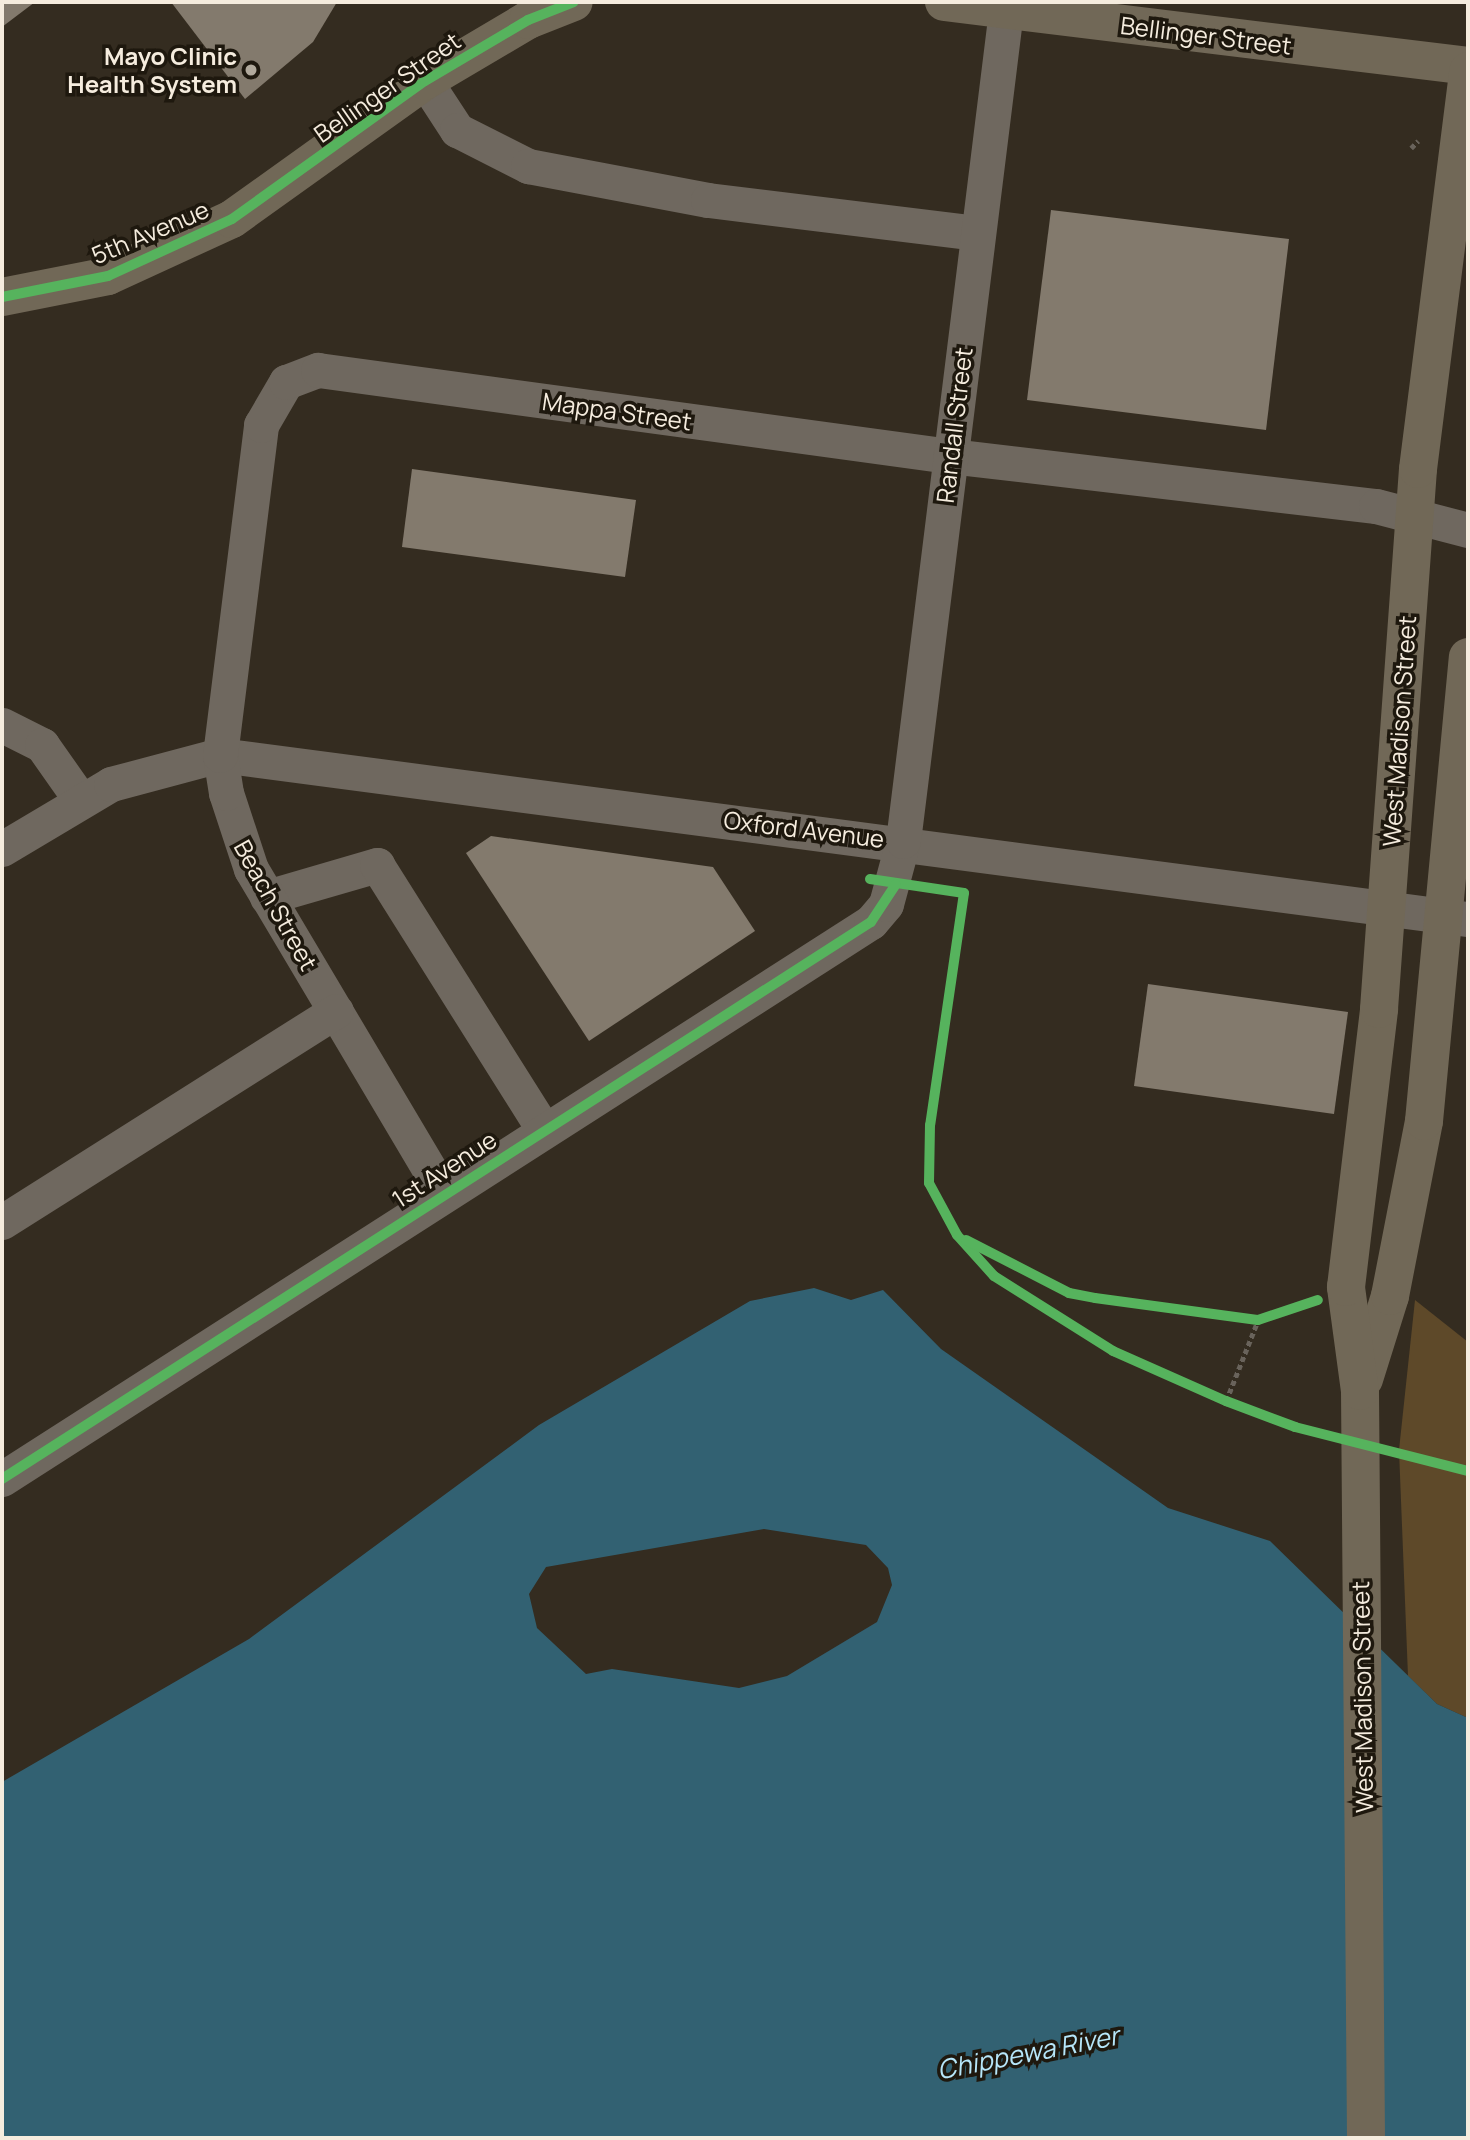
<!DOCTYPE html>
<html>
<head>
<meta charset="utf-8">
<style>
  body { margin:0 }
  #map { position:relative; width:1470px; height:2140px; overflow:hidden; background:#342c20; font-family:Manrope,sans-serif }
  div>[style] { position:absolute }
  .green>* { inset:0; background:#5e4929 }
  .water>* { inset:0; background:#326172 }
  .building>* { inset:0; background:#837a6d }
  .path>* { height:4.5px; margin-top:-2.25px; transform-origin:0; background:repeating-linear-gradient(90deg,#69635b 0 5px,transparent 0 8.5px) }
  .minor>* { height:35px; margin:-17.5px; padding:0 17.5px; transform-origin:17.5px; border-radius:17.5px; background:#6f685f }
  .major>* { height:38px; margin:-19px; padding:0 19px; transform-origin:19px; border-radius:19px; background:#716857 }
  .cycleway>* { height:10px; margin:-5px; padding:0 5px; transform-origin:5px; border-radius:5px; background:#56b35d }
  .dots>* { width:19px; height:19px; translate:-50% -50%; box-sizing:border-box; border:4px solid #1e180e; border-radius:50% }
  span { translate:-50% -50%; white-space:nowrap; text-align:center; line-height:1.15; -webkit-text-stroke:7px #1e180e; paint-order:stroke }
  .street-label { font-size:24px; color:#f5ecde }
  .poi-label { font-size:24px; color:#f5ecde; font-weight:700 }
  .right { translate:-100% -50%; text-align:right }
  .water-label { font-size:26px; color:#b6e6f9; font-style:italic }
  .frame { position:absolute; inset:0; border:4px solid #f5ecde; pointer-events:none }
</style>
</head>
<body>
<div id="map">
  <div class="green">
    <div style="clip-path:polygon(1415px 1300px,1468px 1342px,1468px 1718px,1437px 1704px,1408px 1676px,1399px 1450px)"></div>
  </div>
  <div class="water">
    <div style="clip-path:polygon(evenodd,814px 1288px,851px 1300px,883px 1290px,941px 1349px,1168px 1508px,1270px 1541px,1437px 1704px,1468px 1718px,1468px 2138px,2px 2138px,2px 1782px,249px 1639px,539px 1425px,750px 1301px,814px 1288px,764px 1529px,866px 1545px,888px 1568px,892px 1585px,877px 1622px,787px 1676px,739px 1688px,612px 1669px,586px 1674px,537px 1628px,529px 1594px,546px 1567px,764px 1529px)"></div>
  </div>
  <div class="building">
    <div style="clip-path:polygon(2px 2px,35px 2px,2px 27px)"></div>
    <div style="clip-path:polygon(171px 2px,337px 2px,313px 42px,245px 99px)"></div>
    <div style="clip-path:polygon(1051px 210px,1289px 239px,1266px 430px,1027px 400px)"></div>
    <div style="clip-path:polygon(412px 469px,636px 500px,625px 577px,402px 547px)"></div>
    <div style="clip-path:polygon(491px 836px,713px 867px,755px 931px,589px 1041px,466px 853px)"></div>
    <div style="clip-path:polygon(1148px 984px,1348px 1012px,1334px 1114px,1134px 1086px)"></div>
  </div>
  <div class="path">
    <div style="left:1411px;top:148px;width:10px;rotate:-45deg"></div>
    <div style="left:1226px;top:1401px;width:87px;rotate:-68.4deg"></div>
  </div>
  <div class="minor">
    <div style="left:425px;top:81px;width:59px;rotate:56.9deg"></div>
    <div style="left:457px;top:130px;width:80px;rotate:26.9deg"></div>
    <div style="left:528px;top:166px;width:183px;rotate:10.7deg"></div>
    <div style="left:708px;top:200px;width:272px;rotate:7deg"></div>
    <div style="left:2px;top:725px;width:45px;rotate:26.6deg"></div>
    <div style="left:42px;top:745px;width:66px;rotate:54.9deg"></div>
    <div style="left:2px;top:849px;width:127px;rotate:-30.8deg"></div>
    <div style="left:111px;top:784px;width:113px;rotate:-14.9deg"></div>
    <div style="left:220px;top:755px;width:1259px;rotate:7.49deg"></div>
    <div style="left:267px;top:897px;width:115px;rotate:-16.2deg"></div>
    <div style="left:377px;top:865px;width:313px;rotate:57.8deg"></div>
    <div style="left:444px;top:1194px;width:378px;rotate:-120.7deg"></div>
    <div style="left:251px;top:869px;width:80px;rotate:-108.2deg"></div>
    <div style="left:226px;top:793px;width:38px;rotate:-99deg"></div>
    <div style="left:220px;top:755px;width:333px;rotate:-82.9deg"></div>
    <div style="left:261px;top:425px;width:50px;rotate:-59.8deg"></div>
    <div style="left:286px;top:382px;width:34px;rotate:-21deg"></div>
    <div style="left:318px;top:370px;width:638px;rotate:7.75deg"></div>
    <div style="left:950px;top:456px;width:429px;rotate:6.7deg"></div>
    <div style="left:1376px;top:506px;width:95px;rotate:14.6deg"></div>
    <div style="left:2px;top:1222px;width:395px;rotate:-32.3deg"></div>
    <div style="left:2px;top:1479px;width:1032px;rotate:-32.66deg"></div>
    <div style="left:871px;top:922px;width:23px;rotate:-50deg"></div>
    <div style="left:886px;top:904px;width:65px;rotate:-74.9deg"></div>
    <div style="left:903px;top:841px;width:845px;rotate:-82.93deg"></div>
  </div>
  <div class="major">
    <div style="left:944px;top:2px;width:528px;rotate:6.96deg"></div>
    <div style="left:2px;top:297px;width:108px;rotate:-11.2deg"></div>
    <div style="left:108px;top:276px;width:136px;rotate:-24.7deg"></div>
    <div style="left:232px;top:219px;width:237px;rotate:-35.6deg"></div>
    <div style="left:425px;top:81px;width:120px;rotate:-30.6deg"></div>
    <div style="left:528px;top:20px;width:49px;rotate:-21.4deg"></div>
    <div style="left:1364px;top:1379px;width:87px;rotate:-72.6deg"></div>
    <div style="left:1390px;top:1296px;width:178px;rotate:-79deg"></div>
    <div style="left:1424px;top:1121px;width:466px;rotate:-84.6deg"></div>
    <div style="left:1366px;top:2138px;width:747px;rotate:-90.46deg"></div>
    <div style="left:1360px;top:1391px;width:105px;rotate:-97.7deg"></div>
    <div style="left:1346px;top:1287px;width:280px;rotate:-83.2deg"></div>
    <div style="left:1379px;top:1009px;width:541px;rotate:-85.87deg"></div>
    <div style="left:1418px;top:469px;width:401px;rotate:-82.8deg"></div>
  </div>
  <div class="cycleway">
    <div style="left:2px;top:297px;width:108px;rotate:-11.2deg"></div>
    <div style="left:108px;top:276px;width:136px;rotate:-24.7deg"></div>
    <div style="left:232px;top:219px;width:237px;rotate:-35.6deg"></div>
    <div style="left:425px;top:81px;width:120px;rotate:-30.6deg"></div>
    <div style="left:528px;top:20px;width:49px;rotate:-21.4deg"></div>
    <div style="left:870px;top:879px;width:95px;rotate:8.5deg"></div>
    <div style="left:964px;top:893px;width:234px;rotate:98.3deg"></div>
    <div style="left:930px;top:1125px;width:58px;rotate:91deg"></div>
    <div style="left:929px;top:1183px;width:59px;rotate:61.7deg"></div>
    <div style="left:957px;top:1235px;width:55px;rotate:47.9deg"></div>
    <div style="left:994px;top:1276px;width:141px;rotate:32.2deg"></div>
    <div style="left:1113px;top:1351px;width:124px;rotate:23.9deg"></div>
    <div style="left:1226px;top:1401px;width:74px;rotate:20.6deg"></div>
    <div style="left:1295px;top:1427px;width:179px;rotate:14.3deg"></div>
    <div style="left:966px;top:1240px;width:116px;rotate:27.2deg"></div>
    <div style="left:1069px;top:1293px;width:26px;rotate:11deg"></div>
    <div style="left:1095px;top:1298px;width:164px;rotate:7.7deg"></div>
    <div style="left:1258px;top:1320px;width:63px;rotate:-18.4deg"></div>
    <div style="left:2px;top:1479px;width:1032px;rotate:-32.66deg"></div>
    <div style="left:871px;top:922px;width:45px;rotate:-56.7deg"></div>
  </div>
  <div class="dots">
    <div style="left:251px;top:70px;background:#b1a99c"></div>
  </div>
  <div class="street-label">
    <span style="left:1206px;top:35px;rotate:7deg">Bellinger Street</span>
    <span style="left:387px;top:87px;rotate:-35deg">Bellinger Street</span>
    <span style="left:150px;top:232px;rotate:-23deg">5th Avenue</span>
    <span style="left:617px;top:411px;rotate:8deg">Mappa Street</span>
    <span style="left:954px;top:425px;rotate:-83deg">Randall Street</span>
    <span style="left:1399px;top:731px;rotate:-86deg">West Madison Street</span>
    <span style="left:804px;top:829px;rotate:7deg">Oxford Avenue</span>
    <span style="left:276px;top:905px;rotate:61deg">Beach Street</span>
    <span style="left:444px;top:1169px;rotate:-33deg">1st Avenue</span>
    <span style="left:1362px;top:1697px;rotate:-91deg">West Madison Street</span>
  </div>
  <div class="poi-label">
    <span class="right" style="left:237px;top:70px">Mayo Clinic<br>Health System</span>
  </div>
  <div class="water-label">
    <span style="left:1028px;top:2053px;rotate:-11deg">Chippewa River</span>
  </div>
  <div class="frame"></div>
</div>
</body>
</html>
